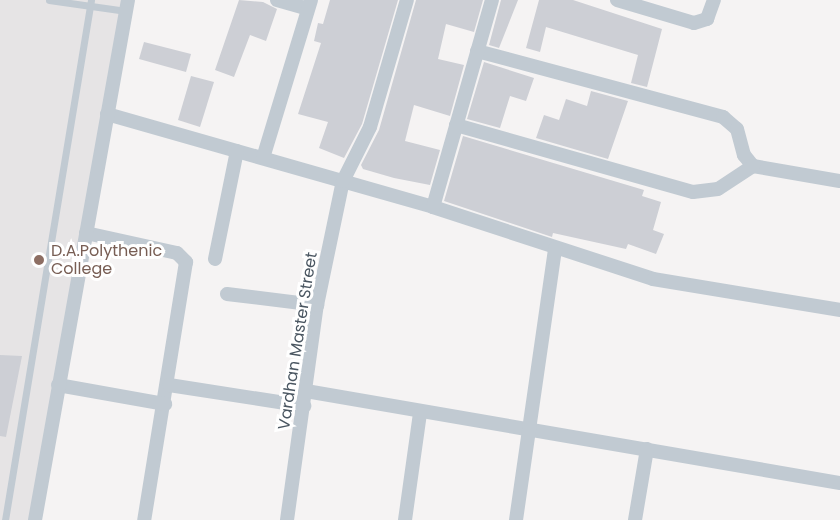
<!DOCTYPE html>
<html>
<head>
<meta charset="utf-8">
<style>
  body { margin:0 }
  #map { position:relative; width:840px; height:520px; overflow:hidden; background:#f5f3f3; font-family:Poppins,sans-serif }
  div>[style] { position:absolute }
  .education>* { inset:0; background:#e6e4e5 }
  .building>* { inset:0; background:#cdcfd5 }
  .lane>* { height:7px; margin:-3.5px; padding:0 3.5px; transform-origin:3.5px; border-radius:3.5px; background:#c1cad2 }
  .street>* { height:14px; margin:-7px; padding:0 7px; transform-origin:7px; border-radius:7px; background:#c1cad2 }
  .dots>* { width:16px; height:16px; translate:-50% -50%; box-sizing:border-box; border:3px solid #fff; border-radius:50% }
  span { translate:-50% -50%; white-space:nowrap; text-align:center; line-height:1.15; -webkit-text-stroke:6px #fff; paint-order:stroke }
  .education-label { font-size:16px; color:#785e54 }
  .left { translate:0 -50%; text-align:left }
  .street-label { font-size:16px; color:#4a5661 }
</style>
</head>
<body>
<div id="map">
  <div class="education">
    <div style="clip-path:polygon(0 0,123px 0,32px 520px,0 520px)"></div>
  </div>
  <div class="building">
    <div style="clip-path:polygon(239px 0,263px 2px,277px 9px,266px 41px,250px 35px,234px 77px,215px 70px)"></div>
    <div style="clip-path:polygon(330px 0,398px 0,362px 124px,344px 158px,319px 148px,328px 122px,298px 114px,321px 43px,314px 41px,318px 23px,323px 24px)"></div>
    <div style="clip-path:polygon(416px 0,483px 0,474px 32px,446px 24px,438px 59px,464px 65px,450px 116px,414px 105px,405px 141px,440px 150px,430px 185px,394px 178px,363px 169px,361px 165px,379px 130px)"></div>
    <div style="clip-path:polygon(501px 0,518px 0,499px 48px,489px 45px)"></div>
    <div style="clip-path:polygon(539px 0,573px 0,662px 29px,647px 87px,631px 83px,638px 55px,546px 27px,540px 52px,526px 48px)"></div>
    <div style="clip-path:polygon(144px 42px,191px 54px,186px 72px,139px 59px)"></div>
    <div style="clip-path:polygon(484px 62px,534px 78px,526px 101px,510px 96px,500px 128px,467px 119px)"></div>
    <div style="clip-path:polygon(191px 76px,214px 82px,200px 127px,178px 120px)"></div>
    <div style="clip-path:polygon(591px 91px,628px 101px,608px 159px,536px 138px,544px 115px,559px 120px,566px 99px,587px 106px)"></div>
    <div style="clip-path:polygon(463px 136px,644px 190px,642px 196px,661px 202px,653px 230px,664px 234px,656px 254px,628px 244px,626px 249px,553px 233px,552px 237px,444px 201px)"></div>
    <div style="clip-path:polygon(0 355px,22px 356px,6px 437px,0 436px)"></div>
  </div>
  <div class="lane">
    <div style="left:49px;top:0;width:78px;rotate:8.1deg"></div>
    <div style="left:5px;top:520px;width:527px;rotate:-80.61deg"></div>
  </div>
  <div class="street">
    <div style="left:277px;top:0;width:32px;rotate:16deg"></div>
    <div style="left:617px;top:0;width:80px;rotate:16.6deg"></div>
    <div style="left:694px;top:23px;width:14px;rotate:-17deg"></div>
    <div style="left:707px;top:19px;width:20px;rotate:-70deg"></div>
    <div style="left:477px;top:51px;width:255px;rotate:15deg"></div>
    <div style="left:723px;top:117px;width:18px;rotate:41deg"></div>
    <div style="left:737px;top:129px;width:27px;rotate:75deg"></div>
    <div style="left:744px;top:155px;width:14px;rotate:51deg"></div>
    <div style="left:753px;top:166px;width:88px;rotate:9.8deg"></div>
    <div style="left:107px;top:114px;width:339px;rotate:15.9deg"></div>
    <div style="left:433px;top:207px;width:231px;rotate:18.1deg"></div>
    <div style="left:653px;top:279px;width:190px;rotate:9.4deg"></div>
    <div style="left:456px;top:125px;width:246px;rotate:15.8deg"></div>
    <div style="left:693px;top:192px;width:25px;rotate:-7deg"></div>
    <div style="left:718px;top:189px;width:42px;rotate:-33.3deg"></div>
    <div style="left:263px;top:158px;width:165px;rotate:-73.1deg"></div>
    <div style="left:433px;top:207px;width:215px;rotate:-74.1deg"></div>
    <div style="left:86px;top:233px;width:93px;rotate:12.4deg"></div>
    <div style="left:177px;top:253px;width:13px;rotate:45deg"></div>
    <div style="left:186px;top:262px;width:261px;rotate:99.2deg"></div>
    <div style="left:215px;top:259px;width:110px;rotate:-78.5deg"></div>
    <div style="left:227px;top:294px;width:91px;rotate:7deg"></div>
    <div style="left:58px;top:385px;width:109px;rotate:10.1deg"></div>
    <div style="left:169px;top:385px;width:137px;rotate:8.8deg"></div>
    <div style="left:306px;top:391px;width:542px;rotate:9.78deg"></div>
    <div style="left:35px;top:520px;width:528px;rotate:-79.86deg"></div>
    <div style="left:287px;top:520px;width:217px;rotate:-82.1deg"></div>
    <div style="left:317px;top:305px;width:127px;rotate:-78.2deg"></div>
    <div style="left:343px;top:181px;width:60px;rotate:-63.4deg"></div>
    <div style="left:370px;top:127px;width:132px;rotate:-73.8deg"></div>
    <div style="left:405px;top:520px;width:108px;rotate:-82deg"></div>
    <div style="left:516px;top:520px;width:275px;rotate:-81.8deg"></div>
    <div style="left:635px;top:520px;width:72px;rotate:-80.4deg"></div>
  </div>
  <div class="dots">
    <div style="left:39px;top:260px;background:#8d6e63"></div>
  </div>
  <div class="education-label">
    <span class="left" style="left:51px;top:260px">D.A.Polythenic<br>College</span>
  </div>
  <div class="street-label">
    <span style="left:298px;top:341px;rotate:-81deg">Vardhan Master Street</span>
  </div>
</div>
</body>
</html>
